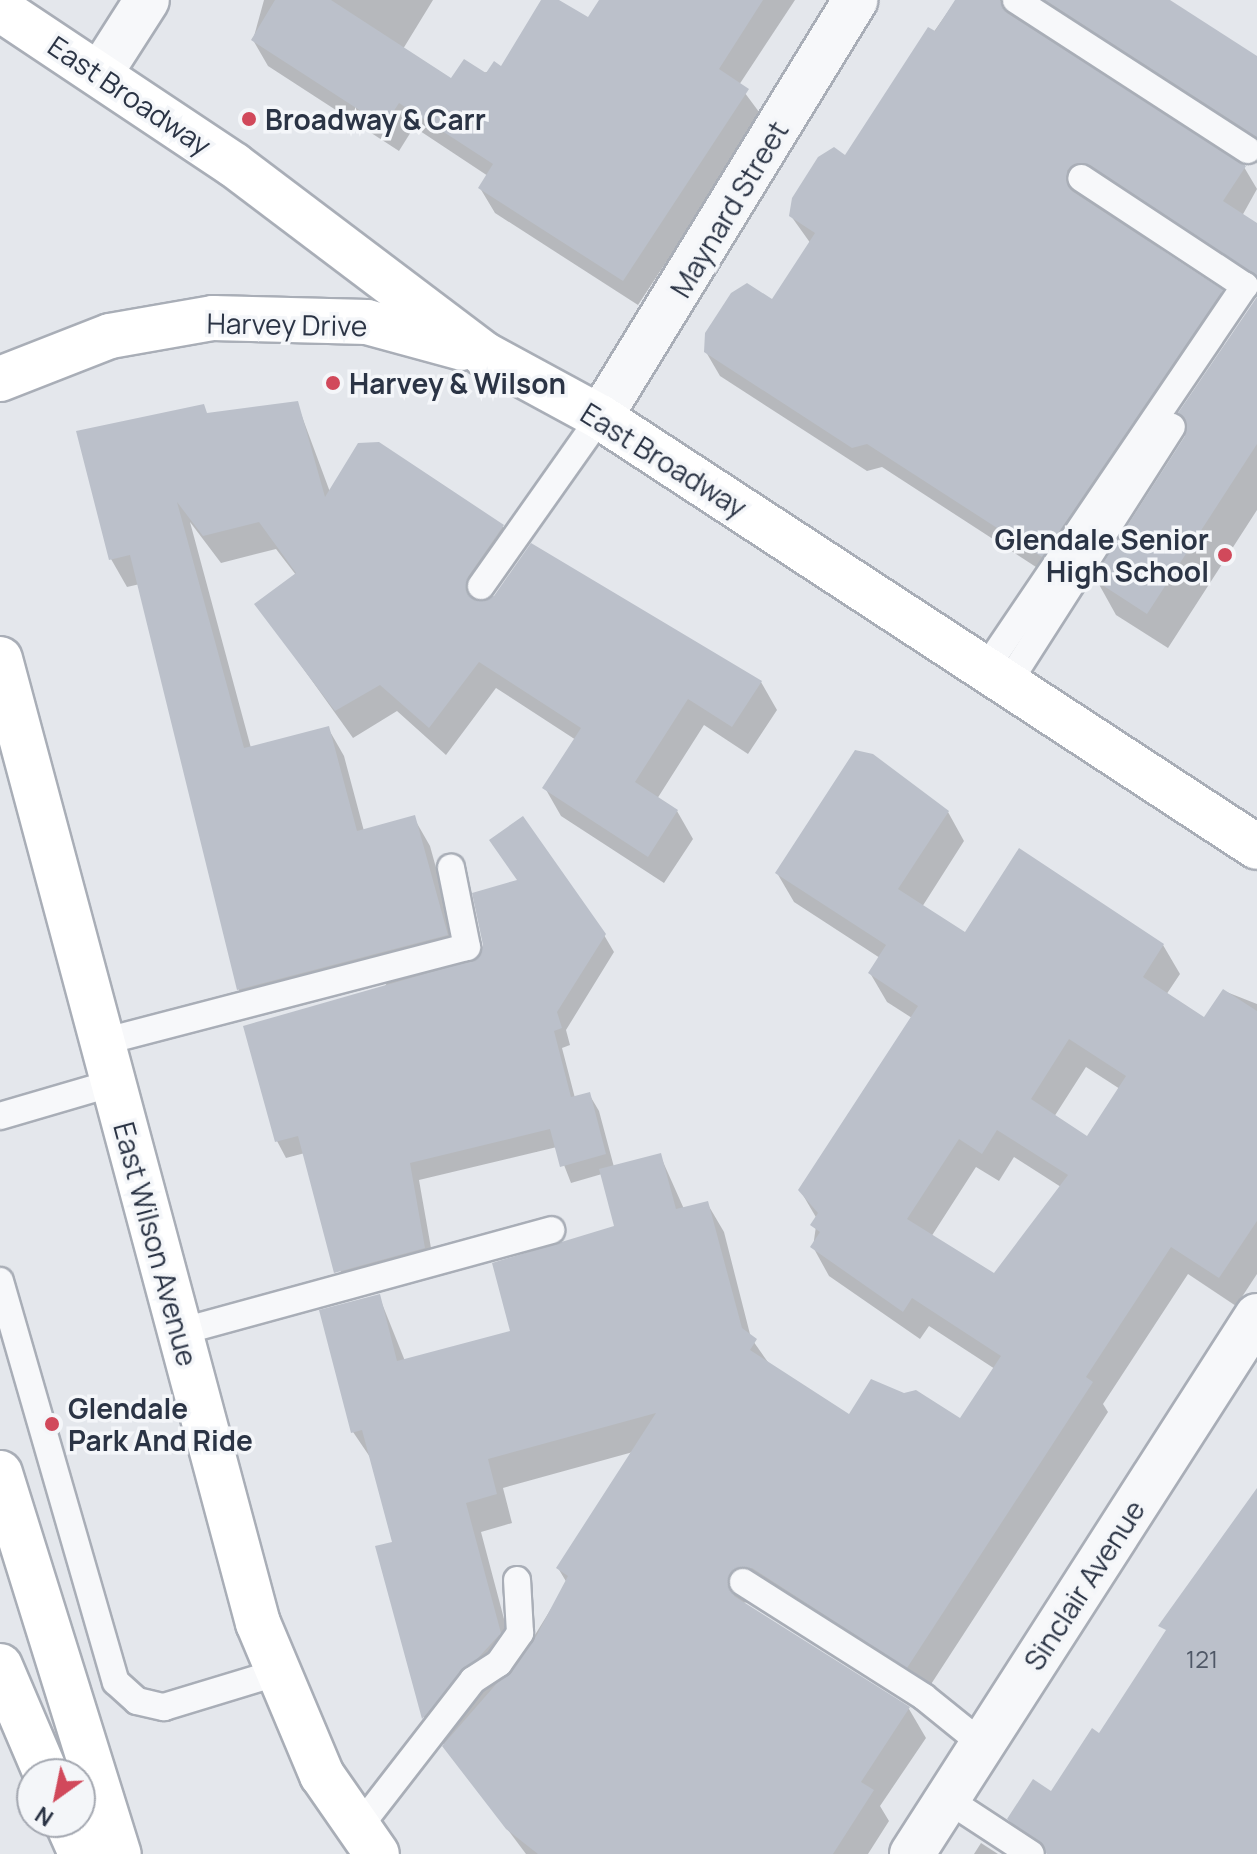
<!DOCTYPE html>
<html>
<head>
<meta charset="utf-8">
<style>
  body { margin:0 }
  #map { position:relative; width:1257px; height:1854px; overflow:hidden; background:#e4e7ec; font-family:Manrope,sans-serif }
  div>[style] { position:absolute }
  .shadow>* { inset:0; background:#0003 }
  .building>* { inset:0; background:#bbc0ca }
  .roads { filter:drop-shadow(2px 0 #a9aeb7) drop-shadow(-2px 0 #a9aeb7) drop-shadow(0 2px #a9aeb7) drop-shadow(0 -2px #a9aeb7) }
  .lane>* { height:26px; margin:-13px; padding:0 13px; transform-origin:13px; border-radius:13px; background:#f7f8fa }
  .street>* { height:44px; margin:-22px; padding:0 22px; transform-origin:22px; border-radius:22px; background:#f7f8fa }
  .secondary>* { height:44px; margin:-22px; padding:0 22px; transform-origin:22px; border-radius:22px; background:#fff }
  .highway>* { height:44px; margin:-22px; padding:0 22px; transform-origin:22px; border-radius:22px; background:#fff }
  .dots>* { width:22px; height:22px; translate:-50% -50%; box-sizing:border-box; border:4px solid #f4f6f9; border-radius:50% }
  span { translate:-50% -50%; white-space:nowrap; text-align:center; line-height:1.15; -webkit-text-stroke:7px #f4f6f9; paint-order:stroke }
  .number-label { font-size:24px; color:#4f5766 }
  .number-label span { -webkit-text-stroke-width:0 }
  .street-label { font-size:28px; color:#2b3445 }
  .poi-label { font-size:28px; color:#2b3445; font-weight:700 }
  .left { translate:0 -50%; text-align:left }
  .right { translate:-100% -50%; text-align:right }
  .north { position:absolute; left:16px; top:1758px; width:80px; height:80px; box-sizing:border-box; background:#f4f6f9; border:2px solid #a4a8b1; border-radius:50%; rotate:213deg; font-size:22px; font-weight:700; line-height:32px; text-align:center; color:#2b3445 }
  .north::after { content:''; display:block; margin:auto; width:28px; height:36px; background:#d1495b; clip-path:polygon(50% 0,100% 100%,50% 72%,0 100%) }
</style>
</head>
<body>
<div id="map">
  <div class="shadow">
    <div style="clip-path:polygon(264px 0,433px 0,403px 49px,452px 81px,502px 68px,546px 0,588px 20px,601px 0,795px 0,739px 85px,762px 116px,638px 305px,495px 213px,480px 188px,488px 176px,414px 127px,399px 151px,268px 66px,253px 40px)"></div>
    <div style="clip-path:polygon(956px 0,1167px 0,1257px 59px,1257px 156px,1040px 10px,1014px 16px,1244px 167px,1257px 189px,1242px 216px,1257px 225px,1257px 288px,1080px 192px,1221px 292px,1235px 316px,1056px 580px,882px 467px,867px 471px,720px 376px,706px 352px,773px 302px,811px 244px,791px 216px,846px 158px)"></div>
    <div style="clip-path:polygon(1257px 303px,1257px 510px,1168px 648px,1116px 615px,1096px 579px,1188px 436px)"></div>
    <div style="clip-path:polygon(evenodd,297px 403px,330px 492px,503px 527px,519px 555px,488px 599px,761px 682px,777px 710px,748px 754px,704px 725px,657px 799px,677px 811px,693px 839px,664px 883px,561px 816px,545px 788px,576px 740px,496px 688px,446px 755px,397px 711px,353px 738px,257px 604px,296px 575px,276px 549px,221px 563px,190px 522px,251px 748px,328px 728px,344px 756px,364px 831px,414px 818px,430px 846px,463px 965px,604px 935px,614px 952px,566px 1030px,570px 1045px,562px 1048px,575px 1098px,589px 1094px,599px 1111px,614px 1167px,660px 1155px,684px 1209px,707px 1203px,724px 1232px,751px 1338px,770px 1365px,850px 1417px,960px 1421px,995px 1369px,929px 1326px,920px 1339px,829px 1276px,813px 1247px,817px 1219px,800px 1190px,912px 1018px,887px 1002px,870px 973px,880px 958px,794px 902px,777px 873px,948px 812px,964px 841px,922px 907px,965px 935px,1163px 945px,1180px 974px,1166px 995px,1205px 1020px,1224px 991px,1257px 1004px,1257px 1274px,1236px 1306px,1188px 1274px,1103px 1404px,1108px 1412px,924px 1695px,769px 1597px,743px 1603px,909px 1709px,926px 1738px,880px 1806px,889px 1821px,868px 1854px,526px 1854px,424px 1718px,378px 1547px,394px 1543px,372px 1460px,353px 1432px,379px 1296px,405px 1361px,512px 1332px,617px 1227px,602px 1174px,571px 1183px,557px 1147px,419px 1180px,434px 1265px,346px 1289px,305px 1153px,286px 1158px,277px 1141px,387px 983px,255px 1017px,239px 990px,140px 584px,127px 587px,111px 559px,208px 415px,297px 403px,1086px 1067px,1120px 1089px,1088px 1138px,1054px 1117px,1086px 1067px,297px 403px,1014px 1157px,1061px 1187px,994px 1276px,931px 1237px,976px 1167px,999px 1181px,1014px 1157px,297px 403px,633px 1452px,558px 1568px,567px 1583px,517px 1664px,494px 1625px,512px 1649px,481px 1532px,512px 1523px,503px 1488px,633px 1452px)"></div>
    <div style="clip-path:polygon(981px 1843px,998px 1854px,974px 1854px)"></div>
  </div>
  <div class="building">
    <div style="clip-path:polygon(275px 0,331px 0,451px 78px,464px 59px,486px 73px,494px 61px,501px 66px,541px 0,559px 0,588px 17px,599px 0,763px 0,719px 69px,749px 89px,623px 281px,478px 188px,493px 164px,399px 103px,384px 126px,251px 40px)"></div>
    <div style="clip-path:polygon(955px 0,1000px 0,1007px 13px,1246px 166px,1223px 201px,1257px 223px,1257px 276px,1090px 165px,1067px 170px,1072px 191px,1223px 290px,1042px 557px,867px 444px,852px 448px,704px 352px,705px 333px,731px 293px,747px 283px,772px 299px,815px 233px,789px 216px,792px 198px,818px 157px,834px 147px,845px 155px,928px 27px,935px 31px)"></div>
    <div style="clip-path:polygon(1045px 0,1170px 0,1257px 56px,1257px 137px)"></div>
    <div style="clip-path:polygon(1257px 297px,1257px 444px,1147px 614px,1093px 579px,1185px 436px,1178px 413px)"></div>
    <div style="clip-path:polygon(298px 401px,325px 497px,358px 443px,379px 442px,504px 525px,468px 577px,472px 599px,494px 596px,531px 543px,762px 681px,732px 727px,688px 699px,635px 782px,678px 810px,648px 857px,542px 788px,581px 728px,479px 662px,429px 728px,380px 685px,335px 711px,254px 604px,296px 573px,259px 522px,203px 536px,177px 502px,244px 748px,329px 726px,357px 831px,415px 815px,448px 935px,237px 990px,130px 555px,109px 560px,76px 431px,204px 404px,207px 413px)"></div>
    <div style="clip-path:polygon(evenodd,855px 750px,873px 754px,949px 811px,898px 889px,965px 932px,1019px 848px,1164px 944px,1143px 977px,1204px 1017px,1223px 989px,1257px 1011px,1257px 1221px,1219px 1278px,1171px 1247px,1086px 1377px,1093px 1382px,907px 1668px,752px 1568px,730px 1573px,734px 1596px,910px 1707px,861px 1782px,874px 1790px,833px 1854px,538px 1854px,506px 1829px,442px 1746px,533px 1642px,568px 1576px,556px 1568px,656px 1413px,488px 1459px,497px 1494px,466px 1503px,501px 1633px,422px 1719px,375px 1546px,392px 1542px,362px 1430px,351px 1433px,319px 1310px,380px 1294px,397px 1361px,510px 1331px,492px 1263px,614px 1226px,599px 1169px,661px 1153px,676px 1209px,708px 1201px,742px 1328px,757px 1339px,750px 1350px,849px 1414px,871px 1379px,904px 1393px,916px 1390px,960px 1418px,1001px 1356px,912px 1298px,903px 1312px,810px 1247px,820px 1232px,810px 1225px,818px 1213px,798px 1190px,918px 1006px,868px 973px,886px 945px,775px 873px,855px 750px,1069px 1039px,1126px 1076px,1087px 1136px,1031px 1099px,1069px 1039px,855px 750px,997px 1130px,1068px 1175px,994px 1273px,907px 1219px,959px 1139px,982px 1154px,997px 1130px)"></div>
    <div style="clip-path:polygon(523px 816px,606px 934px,557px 1012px,562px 1028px,554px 1031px,571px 1097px,590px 1092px,606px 1154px,560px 1167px,550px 1129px,410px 1163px,425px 1248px,334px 1273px,298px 1136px,275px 1142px,243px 1026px,477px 959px,483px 945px,472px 893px,517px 880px,489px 840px)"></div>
    <div style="clip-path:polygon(1257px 1488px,1257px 1854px,1047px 1854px,1007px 1819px,1033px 1779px,1051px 1791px,1092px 1728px,1099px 1733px,1166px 1630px,1158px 1626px)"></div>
  </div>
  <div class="roads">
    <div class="lane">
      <div style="left:1016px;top:0;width:276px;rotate:32.9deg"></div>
      <div style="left:481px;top:586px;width:207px;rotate:-54.8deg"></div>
      <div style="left:986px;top:668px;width:462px;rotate:-55.9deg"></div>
      <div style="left:1245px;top:286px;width:196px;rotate:-146.6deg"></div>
      <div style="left:1008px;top:683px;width:304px;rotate:-57.4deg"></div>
      <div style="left:102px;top:1042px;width:377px;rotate:-14.6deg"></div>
      <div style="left:467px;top:947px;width:81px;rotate:-101.4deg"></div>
      <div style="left:0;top:1116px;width:118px;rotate:-16.3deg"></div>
      <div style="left:0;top:1281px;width:417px;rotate:73.9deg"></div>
      <div style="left:116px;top:1682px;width:28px;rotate:42deg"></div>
      <div style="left:137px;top:1701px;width:28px;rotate:13deg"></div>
      <div style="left:164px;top:1707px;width:120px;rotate:-16.9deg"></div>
      <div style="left:179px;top:1332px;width:386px;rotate:-15.3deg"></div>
      <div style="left:743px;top:1582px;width:214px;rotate:32.4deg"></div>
      <div style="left:924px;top:1697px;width:75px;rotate:39deg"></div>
      <div style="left:947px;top:1799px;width:100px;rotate:33.2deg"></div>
      <div style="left:359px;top:1827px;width:186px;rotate:-52.2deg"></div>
      <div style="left:473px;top:1680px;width:31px;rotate:-33deg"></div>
      <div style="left:499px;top:1663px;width:37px;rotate:-55deg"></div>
      <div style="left:520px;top:1633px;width:53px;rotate:-93.2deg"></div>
    </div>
    <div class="street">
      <div style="left:101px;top:72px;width:85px;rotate:-57.4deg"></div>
      <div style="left:600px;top:417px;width:489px;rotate:-58.5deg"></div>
      <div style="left:912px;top:1854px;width:639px;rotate:-57.33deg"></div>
    </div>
    <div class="secondary">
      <div style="left:0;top:9px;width:281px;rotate:33.7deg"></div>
      <div style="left:234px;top:165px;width:313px;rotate:37.1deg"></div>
      <div style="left:484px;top:354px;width:132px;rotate:28.5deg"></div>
      <div style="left:600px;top:417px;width:785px;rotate:33.2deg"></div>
      <div style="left:0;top:379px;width:118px;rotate:-21.4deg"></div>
      <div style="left:110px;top:336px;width:105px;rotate:-9.9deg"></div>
      <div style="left:213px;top:318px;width:154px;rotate:1.5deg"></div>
      <div style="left:367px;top:322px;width:98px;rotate:15.3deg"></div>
      <div style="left:0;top:659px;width:998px;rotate:75.02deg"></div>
      <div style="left:258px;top:1623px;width:165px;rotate:67.2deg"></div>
      <div style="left:322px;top:1775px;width:96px;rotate:55.2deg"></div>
    </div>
    <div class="highway">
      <div style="left:0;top:1473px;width:399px;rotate:72.7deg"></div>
      <div style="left:0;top:1666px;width:117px;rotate:66.9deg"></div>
      <div style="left:67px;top:1822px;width:35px;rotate:66deg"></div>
    </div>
  </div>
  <div class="dots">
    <div style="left:249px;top:119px;background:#d1495b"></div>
    <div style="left:333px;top:383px;background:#d1495b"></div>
    <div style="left:1225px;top:555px;background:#d1495b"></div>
    <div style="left:52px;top:1424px;background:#d1495b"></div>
  </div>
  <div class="number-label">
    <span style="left:1202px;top:1659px">121</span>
  </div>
  <div class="street-label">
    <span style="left:130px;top:95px;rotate:34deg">East Broadway</span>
    <span style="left:729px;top:209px;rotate:-59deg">Maynard Street</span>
    <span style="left:287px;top:324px;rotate:1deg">Harvey Drive</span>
    <span style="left:664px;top:460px;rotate:32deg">East Broadway</span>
    <span style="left:156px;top:1244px;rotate:75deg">East Wilson Avenue</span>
    <span style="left:1084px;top:1585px;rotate:-57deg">Sinclair Avenue</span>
  </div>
  <div class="poi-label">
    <span class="left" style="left:265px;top:119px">Broadway &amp; Carr</span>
    <span class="left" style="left:349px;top:383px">Harvey &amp; Wilson</span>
    <span class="right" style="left:1209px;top:555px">Glendale Senior<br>High School</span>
    <span class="left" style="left:68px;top:1424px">Glendale<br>Park And Ride</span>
  </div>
  <div class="north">N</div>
</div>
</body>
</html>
